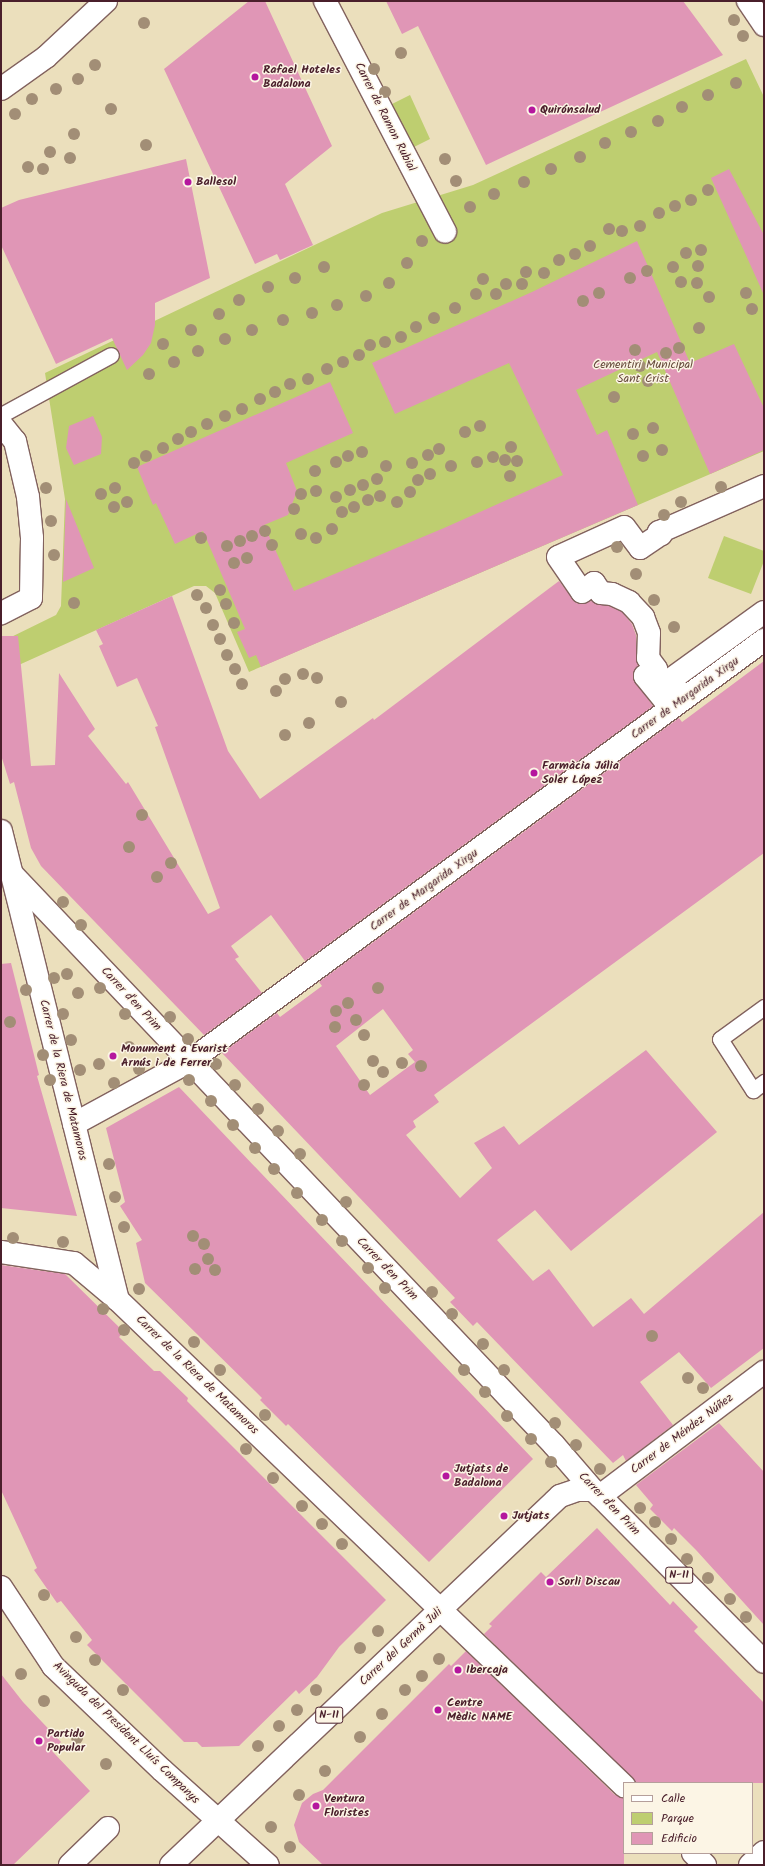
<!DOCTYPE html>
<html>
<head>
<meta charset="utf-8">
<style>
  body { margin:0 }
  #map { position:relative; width:765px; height:1866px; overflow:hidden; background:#ebdfbc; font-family:Kalam,sans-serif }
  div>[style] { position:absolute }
  .green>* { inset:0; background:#bece70 }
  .building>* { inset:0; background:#e096b6 }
  .roads { filter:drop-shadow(1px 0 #82625e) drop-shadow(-1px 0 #82625e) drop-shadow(0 1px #82625e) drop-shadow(0 -1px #82625e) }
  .lane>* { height:15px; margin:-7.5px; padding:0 7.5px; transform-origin:7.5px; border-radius:7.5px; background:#fff }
  .street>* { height:22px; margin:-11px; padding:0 11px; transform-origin:11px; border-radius:11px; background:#fff }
  .secondary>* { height:22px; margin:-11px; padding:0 11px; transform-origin:11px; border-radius:11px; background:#fff }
  .primary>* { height:22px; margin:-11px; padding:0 11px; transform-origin:11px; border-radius:11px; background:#fff }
  .trees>* { width:12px; height:12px; margin:-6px; border-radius:50%; background:#a28e76 }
  .dots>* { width:11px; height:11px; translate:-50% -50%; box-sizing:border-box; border:2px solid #fcf5e5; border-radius:50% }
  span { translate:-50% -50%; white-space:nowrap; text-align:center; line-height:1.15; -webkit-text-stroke:3px #fcf5e5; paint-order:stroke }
  .shield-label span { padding:1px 3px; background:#fcf5e5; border:1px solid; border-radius:3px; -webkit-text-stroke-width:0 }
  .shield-label { font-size:11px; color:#4a1f2b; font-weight:700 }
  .poi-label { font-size:12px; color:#4a1f2b; font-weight:700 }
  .left { translate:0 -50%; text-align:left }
  .street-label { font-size:12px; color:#4a1f2b }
  .park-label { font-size:12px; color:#674b3c }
  .frame { position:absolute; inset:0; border:2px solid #4a1f2b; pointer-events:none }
  .legend { position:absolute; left:623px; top:1782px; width:130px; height:72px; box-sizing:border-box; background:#fcf5e5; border:1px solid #b59f9b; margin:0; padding:5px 7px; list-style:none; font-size:12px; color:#4a1f2b }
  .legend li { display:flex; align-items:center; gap:8px; height:20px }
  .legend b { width:20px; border:1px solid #b59f9b }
</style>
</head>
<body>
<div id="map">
  <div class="green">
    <div style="clip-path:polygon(746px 59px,764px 97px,764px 451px,249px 672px,215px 593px,206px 586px,194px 586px,1px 673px,1px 642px,56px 615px,61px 606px,65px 499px,45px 373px,382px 213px,473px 185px)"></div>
    <div style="clip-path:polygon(410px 95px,430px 139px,412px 148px,392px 104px)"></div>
    <div style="clip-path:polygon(724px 536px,764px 551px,764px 561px,751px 594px,708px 578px)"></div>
  </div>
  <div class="building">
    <div style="clip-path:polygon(249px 1px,265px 1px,332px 146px,285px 184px,313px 245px,280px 260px,277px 254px,255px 264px,164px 69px)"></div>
    <div style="clip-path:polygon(386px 1px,683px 1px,723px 55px,486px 165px,418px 26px,402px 34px)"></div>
    <div style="clip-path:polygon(186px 159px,210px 278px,155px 303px,155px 325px,151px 343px,143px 355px,127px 370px,112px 338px,56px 364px,1px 245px,1px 208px,19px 200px)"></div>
    <div style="clip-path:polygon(729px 169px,764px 235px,764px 295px,711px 178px)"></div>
    <div style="clip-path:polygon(637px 241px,690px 363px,734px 344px,764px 408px,764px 450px,710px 474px,657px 352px,576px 390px,597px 435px,607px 430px,638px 505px,261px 667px,256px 655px,249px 658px,237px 632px,245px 629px,203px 531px,175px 544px,156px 503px,153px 505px,137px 467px,330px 382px,353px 433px,286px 463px,297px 491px,288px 515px,264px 525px,294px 591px,444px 528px,563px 475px,509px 363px,395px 414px,372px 363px,532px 292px)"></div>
    <div style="clip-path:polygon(93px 416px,102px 437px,101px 454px,74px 465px,66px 448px,69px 426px)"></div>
    <div style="clip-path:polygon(66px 499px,94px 568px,63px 582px,64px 553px)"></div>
    <div style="clip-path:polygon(559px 581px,576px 603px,584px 604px,591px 601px,609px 606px,622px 612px,632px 624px,636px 635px,636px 658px,638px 666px,633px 678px,653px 706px,305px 961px,271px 915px,231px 946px,239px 957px,235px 959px,262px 993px,204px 1035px,41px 866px,31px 848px,14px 782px,10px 784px,1px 755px,1px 636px,18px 636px,31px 766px,55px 765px,59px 673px,95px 729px,88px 736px,126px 784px,128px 782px,208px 914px,220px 908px,155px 727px,158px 726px,137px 678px,117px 687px,99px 646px,103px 644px,96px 630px,172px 596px,228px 751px,260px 799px,373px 718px,374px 720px)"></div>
    <div style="clip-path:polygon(evenodd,764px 661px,764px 853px,434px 1095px,439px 1102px,413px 1121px,416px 1127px,406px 1135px,460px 1198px,492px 1168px,474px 1143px,504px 1126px,519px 1145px,646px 1050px,717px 1132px,571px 1251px,535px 1210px,497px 1240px,533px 1281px,549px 1269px,593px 1327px,631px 1298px,644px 1314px,764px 1212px,764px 1348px,711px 1388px,679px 1352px,640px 1382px,673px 1425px,626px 1461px,623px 1455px,613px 1463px,477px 1322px,473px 1326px,450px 1302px,455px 1298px,222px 1053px,277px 1013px,280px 1017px,322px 986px,319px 982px,679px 718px,682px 722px,764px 661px,383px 1009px,413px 1050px,408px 1054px,415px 1062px,370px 1095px,336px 1046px,383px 1009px)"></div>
    <div style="clip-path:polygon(11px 963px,39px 1075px,37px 1076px,77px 1216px,1px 1208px,1px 964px)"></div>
    <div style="clip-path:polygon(179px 1087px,533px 1459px,429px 1562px,288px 1424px,286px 1426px,260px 1400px,262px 1398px,258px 1394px,145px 1283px,136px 1243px,142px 1240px,120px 1206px,125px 1202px,106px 1128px)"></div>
    <div style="clip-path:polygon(1px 1265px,65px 1274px,124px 1332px,119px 1337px,154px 1371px,160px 1371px,188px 1398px,187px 1401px,386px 1600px,339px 1647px,317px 1677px,299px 1694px,296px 1690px,239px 1746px,202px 1747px,197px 1742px,184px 1742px,87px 1645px,92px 1640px,61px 1601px,57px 1603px,34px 1570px,37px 1568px,1px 1490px)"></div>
    <div style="clip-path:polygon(719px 1423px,764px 1472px,764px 1625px,696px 1550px,674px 1528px,672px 1531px,650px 1509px,653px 1505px,636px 1485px)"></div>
    <div style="clip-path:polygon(597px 1528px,670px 1605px,673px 1601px,698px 1627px,694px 1631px,764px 1703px,764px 1783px,636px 1783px,484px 1634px,492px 1626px,489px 1624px,541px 1572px,546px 1577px)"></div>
    <div style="clip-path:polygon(466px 1651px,615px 1795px,624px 1798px,624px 1865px,323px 1865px,299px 1842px,294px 1825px,302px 1803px,313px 1794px,323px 1790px,449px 1664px,451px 1666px)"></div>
    <div style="clip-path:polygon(1px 1674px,23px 1702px,61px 1742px,52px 1751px,90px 1791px,13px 1865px,1px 1865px)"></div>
  </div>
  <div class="roads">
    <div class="lane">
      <div style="left:1px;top:415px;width:125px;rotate:-28.6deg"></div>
      <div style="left:764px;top:1007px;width:54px;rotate:144deg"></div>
      <div style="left:720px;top:1039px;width:61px;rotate:57.1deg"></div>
      <div style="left:753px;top:1090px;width:14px;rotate:-36deg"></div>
    </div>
    <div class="street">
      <div style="left:325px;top:1px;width:260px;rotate:62.5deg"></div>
      <div style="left:748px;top:1px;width:29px;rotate:56deg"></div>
      <div style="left:1px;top:424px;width:22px;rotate:51deg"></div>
      <div style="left:15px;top:441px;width:57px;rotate:76.9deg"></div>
      <div style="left:28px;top:497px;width:41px;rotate:84.4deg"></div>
      <div style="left:32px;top:538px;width:60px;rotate:91deg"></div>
      <div style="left:31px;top:598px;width:34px;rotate:153deg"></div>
      <div style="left:764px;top:486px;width:115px;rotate:156.3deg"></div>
      <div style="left:659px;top:532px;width:3px;rotate:45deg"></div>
      <div style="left:661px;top:534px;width:25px;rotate:146deg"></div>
      <div style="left:640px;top:548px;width:26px;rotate:-127deg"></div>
      <div style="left:624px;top:527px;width:72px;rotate:155.6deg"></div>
      <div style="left:558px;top:557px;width:42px;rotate:55.6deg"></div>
      <div style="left:582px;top:592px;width:15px;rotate:-37deg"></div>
      <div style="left:594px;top:583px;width:12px;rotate:55deg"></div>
      <div style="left:601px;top:593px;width:11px;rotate:5deg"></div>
      <div style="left:612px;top:594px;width:19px;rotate:25deg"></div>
      <div style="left:629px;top:602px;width:21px;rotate:47deg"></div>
      <div style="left:643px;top:617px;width:17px;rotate:69deg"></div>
      <div style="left:649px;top:633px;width:25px;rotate:92deg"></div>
      <div style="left:648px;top:658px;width:14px;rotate:54deg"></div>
      <div style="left:656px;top:669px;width:13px;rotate:148deg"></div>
      <div style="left:645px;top:676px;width:32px;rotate:51deg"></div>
      <div style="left:665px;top:701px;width:16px;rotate:-38deg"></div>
      <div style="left:678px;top:691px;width:14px;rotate:-126deg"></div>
      <div style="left:670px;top:680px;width:116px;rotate:-35.9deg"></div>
      <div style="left:1px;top:831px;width:483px;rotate:76deg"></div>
      <div style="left:118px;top:1300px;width:702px;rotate:43.84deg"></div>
      <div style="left:12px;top:874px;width:787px;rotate:46.49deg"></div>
      <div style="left:554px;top:1445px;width:60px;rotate:49.1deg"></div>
      <div style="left:74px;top:1124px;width:132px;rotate:-28.5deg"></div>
      <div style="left:190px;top:1061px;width:712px;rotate:-36.26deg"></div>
      <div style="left:1px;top:1252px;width:74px;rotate:8.6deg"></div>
      <div style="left:74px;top:1263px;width:57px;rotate:40.1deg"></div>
      <div style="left:600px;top:1496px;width:206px;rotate:-37.1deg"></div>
      <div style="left:693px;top:1853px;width:17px;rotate:45deg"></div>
      <div style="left:70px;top:1865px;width:53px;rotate:-44.2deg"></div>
    </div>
    <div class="secondary">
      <div style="left:1px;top:89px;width:55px;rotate:-35.4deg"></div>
      <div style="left:46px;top:57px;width:82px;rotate:-43deg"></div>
      <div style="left:1px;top:1587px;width:95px;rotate:56.6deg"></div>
      <div style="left:53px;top:1666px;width:151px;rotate:43.7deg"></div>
      <div style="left:162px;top:1770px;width:142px;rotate:41.9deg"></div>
    </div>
    <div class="primary">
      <div style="left:171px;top:1865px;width:536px;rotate:-43.49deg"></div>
      <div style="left:560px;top:1496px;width:18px;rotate:-19deg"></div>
      <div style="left:577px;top:1490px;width:16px"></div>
      <div style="left:593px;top:1490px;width:9px;rotate:41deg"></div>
      <div style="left:600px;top:1496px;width:233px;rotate:45.3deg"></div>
      <div style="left:750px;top:1865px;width:19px;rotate:-43deg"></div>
    </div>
  </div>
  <div class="trees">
    <div style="left:734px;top:20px"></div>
    <div style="left:144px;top:23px"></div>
    <div style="left:743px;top:36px"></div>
    <div style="left:401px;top:53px"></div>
    <div style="left:95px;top:65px"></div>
    <div style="left:374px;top:69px"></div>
    <div style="left:78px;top:79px"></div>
    <div style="left:736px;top:83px"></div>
    <div style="left:56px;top:89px"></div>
    <div style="left:385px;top:92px"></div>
    <div style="left:708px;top:95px"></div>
    <div style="left:32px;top:99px"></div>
    <div style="left:682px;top:107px"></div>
    <div style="left:111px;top:109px"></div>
    <div style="left:15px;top:114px"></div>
    <div style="left:658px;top:121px"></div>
    <div style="left:631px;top:132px"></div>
    <div style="left:74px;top:134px"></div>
    <div style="left:605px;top:143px"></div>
    <div style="left:146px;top:145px"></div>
    <div style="left:50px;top:152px"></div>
    <div style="left:580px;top:157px"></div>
    <div style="left:70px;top:158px"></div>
    <div style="left:445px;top:159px"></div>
    <div style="left:28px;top:167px"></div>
    <div style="left:43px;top:169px"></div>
    <div style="left:551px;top:169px"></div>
    <div style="left:456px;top:181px"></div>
    <div style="left:524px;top:182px"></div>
    <div style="left:708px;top:190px"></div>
    <div style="left:494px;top:194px"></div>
    <div style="left:691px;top:200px"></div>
    <div style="left:675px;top:206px"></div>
    <div style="left:470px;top:207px"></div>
    <div style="left:659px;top:213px"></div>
    <div style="left:640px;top:226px"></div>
    <div style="left:609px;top:229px"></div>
    <div style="left:622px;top:231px"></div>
    <div style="left:422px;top:241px"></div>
    <div style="left:590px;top:246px"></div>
    <div style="left:701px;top:250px"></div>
    <div style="left:686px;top:253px"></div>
    <div style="left:575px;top:254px"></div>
    <div style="left:559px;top:260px"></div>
    <div style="left:407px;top:263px"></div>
    <div style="left:698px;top:266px"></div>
    <div style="left:324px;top:267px"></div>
    <div style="left:673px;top:267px"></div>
    <div style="left:647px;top:271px"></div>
    <div style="left:526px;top:272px"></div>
    <div style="left:544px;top:273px"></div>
    <div style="left:295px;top:278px"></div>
    <div style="left:630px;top:278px"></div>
    <div style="left:483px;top:279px"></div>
    <div style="left:681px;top:282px"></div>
    <div style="left:389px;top:283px"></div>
    <div style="left:697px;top:283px"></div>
    <div style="left:506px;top:284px"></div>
    <div style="left:522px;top:284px"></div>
    <div style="left:268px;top:287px"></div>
    <div style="left:599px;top:293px"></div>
    <div style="left:746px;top:293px"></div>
    <div style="left:476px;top:294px"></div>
    <div style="left:496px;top:294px"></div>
    <div style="left:366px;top:296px"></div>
    <div style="left:709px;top:297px"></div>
    <div style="left:239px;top:300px"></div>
    <div style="left:583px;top:301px"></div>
    <div style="left:337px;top:305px"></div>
    <div style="left:455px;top:308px"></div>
    <div style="left:752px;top:309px"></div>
    <div style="left:312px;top:313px"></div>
    <div style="left:219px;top:314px"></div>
    <div style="left:434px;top:318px"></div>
    <div style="left:283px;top:320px"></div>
    <div style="left:416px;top:327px"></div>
    <div style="left:699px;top:328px"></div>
    <div style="left:191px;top:330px"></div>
    <div style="left:252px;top:330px"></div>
    <div style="left:401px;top:337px"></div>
    <div style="left:225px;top:339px"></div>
    <div style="left:385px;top:342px"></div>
    <div style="left:163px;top:344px"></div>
    <div style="left:370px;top:345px"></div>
    <div style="left:679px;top:348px"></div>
    <div style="left:635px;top:350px"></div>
    <div style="left:198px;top:351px"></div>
    <div style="left:666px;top:353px"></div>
    <div style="left:359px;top:355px"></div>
    <div style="left:174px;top:362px"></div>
    <div style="left:343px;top:362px"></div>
    <div style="left:640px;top:366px"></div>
    <div style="left:327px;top:369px"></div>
    <div style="left:149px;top:374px"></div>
    <div style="left:308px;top:379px"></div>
    <div style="left:648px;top:381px"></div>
    <div style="left:290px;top:384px"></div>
    <div style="left:275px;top:392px"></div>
    <div style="left:614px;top:397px"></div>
    <div style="left:260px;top:399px"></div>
    <div style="left:242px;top:409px"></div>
    <div style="left:225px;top:416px"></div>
    <div style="left:207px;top:424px"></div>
    <div style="left:480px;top:426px"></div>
    <div style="left:653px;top:428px"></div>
    <div style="left:191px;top:432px"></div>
    <div style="left:465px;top:432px"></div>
    <div style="left:633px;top:434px"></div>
    <div style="left:178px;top:439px"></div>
    <div style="left:511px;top:447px"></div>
    <div style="left:163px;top:448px"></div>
    <div style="left:439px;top:449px"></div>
    <div style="left:662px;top:450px"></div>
    <div style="left:362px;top:452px"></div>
    <div style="left:428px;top:455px"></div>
    <div style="left:146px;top:456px"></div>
    <div style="left:348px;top:456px"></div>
    <div style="left:643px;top:456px"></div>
    <div style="left:493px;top:457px"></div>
    <div style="left:505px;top:460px"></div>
    <div style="left:517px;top:461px"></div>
    <div style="left:336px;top:462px"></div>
    <div style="left:477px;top:462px"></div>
    <div style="left:134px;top:463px"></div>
    <div style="left:412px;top:463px"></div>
    <div style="left:386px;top:466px"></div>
    <div style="left:451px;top:466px"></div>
    <div style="left:315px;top:471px"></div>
    <div style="left:430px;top:474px"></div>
    <div style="left:510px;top:476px"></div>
    <div style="left:377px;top:479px"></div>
    <div style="left:418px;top:480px"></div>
    <div style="left:363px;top:485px"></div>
    <div style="left:721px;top:487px"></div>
    <div style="left:46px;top:488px"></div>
    <div style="left:115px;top:488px"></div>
    <div style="left:350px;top:490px"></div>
    <div style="left:316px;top:491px"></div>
    <div style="left:410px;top:492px"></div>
    <div style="left:101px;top:494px"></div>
    <div style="left:301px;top:494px"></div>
    <div style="left:380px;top:496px"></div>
    <div style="left:336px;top:497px"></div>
    <div style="left:368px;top:500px"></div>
    <div style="left:127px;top:502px"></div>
    <div style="left:397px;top:502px"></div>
    <div style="left:681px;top:502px"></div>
    <div style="left:114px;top:507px"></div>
    <div style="left:354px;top:507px"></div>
    <div style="left:294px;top:509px"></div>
    <div style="left:342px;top:512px"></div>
    <div style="left:664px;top:515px"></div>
    <div style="left:51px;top:521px"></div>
    <div style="left:332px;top:529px"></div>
    <div style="left:265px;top:531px"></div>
    <div style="left:301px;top:534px"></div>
    <div style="left:252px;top:536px"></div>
    <div style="left:201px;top:538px"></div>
    <div style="left:316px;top:538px"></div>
    <div style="left:240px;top:541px"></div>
    <div style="left:272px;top:545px"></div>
    <div style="left:227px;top:546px"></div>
    <div style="left:617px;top:547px"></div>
    <div style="left:54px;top:555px"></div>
    <div style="left:247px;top:558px"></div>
    <div style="left:234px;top:563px"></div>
    <div style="left:636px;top:574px"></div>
    <div style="left:220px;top:590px"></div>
    <div style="left:197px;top:595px"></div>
    <div style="left:654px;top:600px"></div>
    <div style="left:74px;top:603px"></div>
    <div style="left:226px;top:604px"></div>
    <div style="left:206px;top:608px"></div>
    <div style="left:234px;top:623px"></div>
    <div style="left:213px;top:625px"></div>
    <div style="left:674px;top:627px"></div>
    <div style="left:220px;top:639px"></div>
    <div style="left:227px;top:655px"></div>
    <div style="left:235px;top:669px"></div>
    <div style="left:303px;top:674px"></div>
    <div style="left:317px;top:678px"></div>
    <div style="left:285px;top:679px"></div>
    <div style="left:242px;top:684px"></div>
    <div style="left:276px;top:691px"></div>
    <div style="left:341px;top:702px"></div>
    <div style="left:309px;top:723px"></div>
    <div style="left:285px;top:735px"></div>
    <div style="left:142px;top:815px"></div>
    <div style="left:129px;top:847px"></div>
    <div style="left:171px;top:863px"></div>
    <div style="left:157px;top:877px"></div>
    <div style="left:63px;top:902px"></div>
    <div style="left:81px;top:925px"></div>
    <div style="left:67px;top:974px"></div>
    <div style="left:54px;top:978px"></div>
    <div style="left:100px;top:988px"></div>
    <div style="left:378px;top:988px"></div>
    <div style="left:26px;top:990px"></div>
    <div style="left:78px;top:993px"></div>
    <div style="left:348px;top:1003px"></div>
    <div style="left:336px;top:1011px"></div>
    <div style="left:63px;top:1014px"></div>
    <div style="left:125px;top:1014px"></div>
    <div style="left:170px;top:1017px"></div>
    <div style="left:356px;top:1020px"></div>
    <div style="left:10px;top:1022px"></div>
    <div style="left:335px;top:1027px"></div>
    <div style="left:364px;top:1035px"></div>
    <div style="left:188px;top:1039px"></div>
    <div style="left:71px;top:1040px"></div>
    <div style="left:129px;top:1047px"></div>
    <div style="left:43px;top:1055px"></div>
    <div style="left:373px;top:1061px"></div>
    <div style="left:402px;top:1063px"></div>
    <div style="left:99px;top:1064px"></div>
    <div style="left:216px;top:1064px"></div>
    <div style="left:421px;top:1066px"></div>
    <div style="left:139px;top:1069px"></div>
    <div style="left:80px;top:1070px"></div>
    <div style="left:383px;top:1072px"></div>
    <div style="left:50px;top:1080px"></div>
    <div style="left:189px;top:1080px"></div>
    <div style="left:114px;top:1083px"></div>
    <div style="left:235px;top:1085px"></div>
    <div style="left:364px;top:1085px"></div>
    <div style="left:211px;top:1101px"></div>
    <div style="left:258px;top:1109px"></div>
    <div style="left:233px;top:1125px"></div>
    <div style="left:278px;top:1131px"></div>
    <div style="left:255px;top:1148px"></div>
    <div style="left:300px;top:1154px"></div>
    <div style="left:109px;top:1164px"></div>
    <div style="left:274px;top:1169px"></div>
    <div style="left:297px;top:1193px"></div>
    <div style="left:115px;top:1197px"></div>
    <div style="left:346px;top:1202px"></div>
    <div style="left:322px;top:1220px"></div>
    <div style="left:124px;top:1227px"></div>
    <div style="left:193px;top:1236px"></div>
    <div style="left:13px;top:1238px"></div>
    <div style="left:342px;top:1241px"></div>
    <div style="left:63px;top:1242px"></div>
    <div style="left:204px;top:1244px"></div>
    <div style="left:208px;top:1259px"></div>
    <div style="left:368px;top:1268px"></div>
    <div style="left:195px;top:1269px"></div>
    <div style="left:215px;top:1270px"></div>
    <div style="left:385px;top:1288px"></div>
    <div style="left:139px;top:1289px"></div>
    <div style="left:432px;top:1292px"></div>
    <div style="left:103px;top:1309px"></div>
    <div style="left:452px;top:1314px"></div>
    <div style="left:124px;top:1330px"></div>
    <div style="left:652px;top:1336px"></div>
    <div style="left:194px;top:1342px"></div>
    <div style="left:483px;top:1344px"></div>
    <div style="left:220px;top:1370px"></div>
    <div style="left:464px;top:1370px"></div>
    <div style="left:504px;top:1370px"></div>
    <div style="left:688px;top:1378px"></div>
    <div style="left:703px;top:1388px"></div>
    <div style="left:485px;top:1392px"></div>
    <div style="left:265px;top:1415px"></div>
    <div style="left:507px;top:1416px"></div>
    <div style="left:555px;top:1423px"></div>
    <div style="left:531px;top:1439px"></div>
    <div style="left:576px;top:1445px"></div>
    <div style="left:246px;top:1449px"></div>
    <div style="left:551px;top:1462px"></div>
    <div style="left:600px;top:1469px"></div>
    <div style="left:273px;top:1478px"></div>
    <div style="left:302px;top:1506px"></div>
    <div style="left:640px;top:1508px"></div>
    <div style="left:655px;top:1522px"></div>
    <div style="left:322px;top:1524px"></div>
    <div style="left:671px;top:1539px"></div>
    <div style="left:342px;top:1544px"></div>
    <div style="left:687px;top:1559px"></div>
    <div style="left:708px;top:1578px"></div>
    <div style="left:44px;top:1595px"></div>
    <div style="left:730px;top:1599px"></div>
    <div style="left:746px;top:1617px"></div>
    <div style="left:378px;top:1631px"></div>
    <div style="left:76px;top:1637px"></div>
    <div style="left:360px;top:1648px"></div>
    <div style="left:439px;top:1659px"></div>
    <div style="left:95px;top:1660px"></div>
    <div style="left:21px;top:1674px"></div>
    <div style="left:422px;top:1676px"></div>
    <div style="left:123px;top:1690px"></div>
    <div style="left:316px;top:1690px"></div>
    <div style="left:405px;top:1690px"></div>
    <div style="left:44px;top:1701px"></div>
    <div style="left:297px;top:1710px"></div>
    <div style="left:382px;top:1714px"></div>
    <div style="left:279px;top:1726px"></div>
    <div style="left:360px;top:1737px"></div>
    <div style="left:77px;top:1738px"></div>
    <div style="left:258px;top:1746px"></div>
    <div style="left:106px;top:1764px"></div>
    <div style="left:325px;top:1771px"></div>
    <div style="left:299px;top:1795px"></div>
    <div style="left:271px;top:1827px"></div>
    <div style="left:290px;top:1847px"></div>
  </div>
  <div class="dots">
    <div style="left:255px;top:77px;background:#b5179e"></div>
    <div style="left:532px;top:110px;background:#b5179e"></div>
    <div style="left:188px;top:182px;background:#b5179e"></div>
    <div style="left:534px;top:773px;background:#b5179e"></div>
    <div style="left:113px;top:1056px;background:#b5179e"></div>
    <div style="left:446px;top:1476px;background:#b5179e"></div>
    <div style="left:504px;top:1516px;background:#b5179e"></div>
    <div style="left:550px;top:1582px;background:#b5179e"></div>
    <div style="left:458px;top:1670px;background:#b5179e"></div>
    <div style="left:438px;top:1710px;background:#b5179e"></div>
    <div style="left:39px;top:1741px;background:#b5179e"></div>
    <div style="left:316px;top:1806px;background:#b5179e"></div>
  </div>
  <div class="shield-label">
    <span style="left:679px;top:1575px">N-II</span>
    <span style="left:329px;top:1715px">N-II</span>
  </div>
  <div class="poi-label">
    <span class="left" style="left:263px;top:77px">Rafael Hoteles<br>Badalona</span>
    <span class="left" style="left:540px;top:110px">Quirónsalud</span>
    <span class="left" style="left:196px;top:182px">Ballesol</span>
    <span class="left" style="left:542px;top:773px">Farmàcia Júlia<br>Soler López</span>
    <span class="left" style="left:121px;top:1056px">Monument a Evarist<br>Arnús i de Ferrer</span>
    <span class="left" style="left:454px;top:1476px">Jutjats de<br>Badalona</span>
    <span class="left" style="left:512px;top:1516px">Jutjats</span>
    <span class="left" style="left:558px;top:1582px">Sorli Discau</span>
    <span class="left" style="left:466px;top:1670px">Ibercaja</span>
    <span class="left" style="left:447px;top:1710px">Centre<br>Mèdic NAME</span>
    <span class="left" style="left:47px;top:1741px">Partido<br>Popular</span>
    <span class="left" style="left:324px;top:1806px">Ventura<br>Floristes</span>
  </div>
  <div class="street-label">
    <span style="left:385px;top:117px;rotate:63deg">Carrer de Ramon Rubial</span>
    <span style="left:685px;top:698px;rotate:-36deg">Carrer de Margarida Xirgu</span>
    <span style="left:424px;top:890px;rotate:-36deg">Carrer de Margarida Xirgu</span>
    <span style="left:131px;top:999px;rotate:47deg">Carrer d'en Prim</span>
    <span style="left:63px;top:1080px;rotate:76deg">Carrer de la Riera de Matamoros</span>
    <span style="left:387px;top:1269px;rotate:46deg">Carrer d'en Prim</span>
    <span style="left:197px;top:1375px;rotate:44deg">Carrer de la Riera de Matamoros</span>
    <span style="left:682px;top:1434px;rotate:-37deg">Carrer de Méndez Núñez</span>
    <span style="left:609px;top:1504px;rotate:46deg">Carrer d'en Prim</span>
    <span style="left:401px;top:1647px;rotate:-43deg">Carrer del Germà Juli</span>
    <span style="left:126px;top:1733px;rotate:44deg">Avinguda del President Lluís Companys</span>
  </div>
  <div class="park-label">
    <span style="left:643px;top:372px">Cementiri Municipal<br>Sant Crist</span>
  </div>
  <div class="frame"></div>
  <ul class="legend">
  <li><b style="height:5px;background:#fff"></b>Calle</li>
  <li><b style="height:11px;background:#bece70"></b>Parque</li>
  <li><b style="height:11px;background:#e096b6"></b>Edificio</li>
  </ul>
</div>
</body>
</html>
